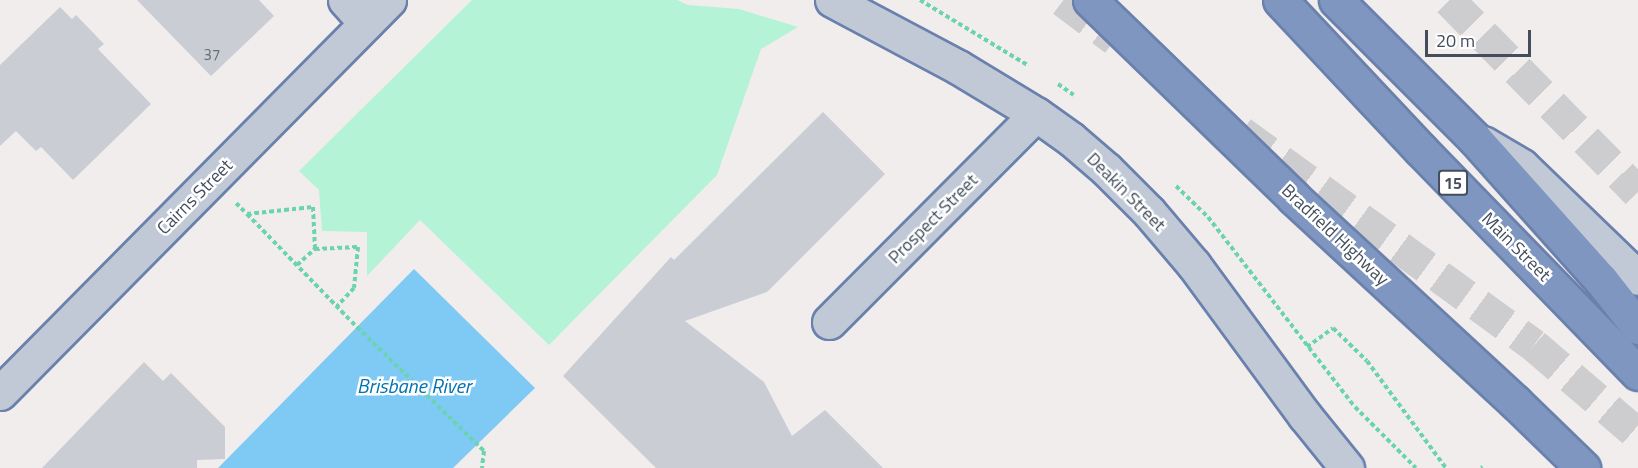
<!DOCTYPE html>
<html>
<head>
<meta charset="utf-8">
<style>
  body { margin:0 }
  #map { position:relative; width:1638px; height:468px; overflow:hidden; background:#f0edec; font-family:"Titillium Web",sans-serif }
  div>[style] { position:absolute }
  .green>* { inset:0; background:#b5f3d6 }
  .water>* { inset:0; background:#7ecaf4 }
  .building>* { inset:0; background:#cbcdd5 }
  .highway-tunnel>* { height:33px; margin-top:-16.5px; transform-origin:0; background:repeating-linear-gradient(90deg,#cdcdcf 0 33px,transparent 0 49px) }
  .path>* { height:4px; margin-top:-2px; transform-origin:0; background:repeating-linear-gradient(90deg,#6bd3af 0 4.5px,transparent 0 7.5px) }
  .roads { filter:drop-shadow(2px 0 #6a80ad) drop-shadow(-2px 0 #6a80ad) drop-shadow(0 2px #6a80ad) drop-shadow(0 -2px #6a80ad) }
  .minor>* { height:33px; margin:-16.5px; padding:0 16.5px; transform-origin:16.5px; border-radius:16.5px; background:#c1c9d6 }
  .highway>* { height:33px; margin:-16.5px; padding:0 16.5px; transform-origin:16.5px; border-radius:16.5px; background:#7f96c1 }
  span { translate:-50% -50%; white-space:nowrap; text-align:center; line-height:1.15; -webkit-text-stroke:5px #fff; paint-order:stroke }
  .number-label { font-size:15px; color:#656d7a }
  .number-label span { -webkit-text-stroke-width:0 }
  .shield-label span { padding:2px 4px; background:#fff; border:2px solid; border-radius:4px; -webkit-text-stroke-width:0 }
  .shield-label { font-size:16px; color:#434d5c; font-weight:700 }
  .street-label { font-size:18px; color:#434d5c }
  .water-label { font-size:20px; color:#0073b2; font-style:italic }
  .scale { position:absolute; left:1425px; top:30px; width:106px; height:27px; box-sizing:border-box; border:3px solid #434d5c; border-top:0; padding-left:8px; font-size:18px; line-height:21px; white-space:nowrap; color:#434d5c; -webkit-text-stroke:4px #fff; paint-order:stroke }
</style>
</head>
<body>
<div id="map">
  <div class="green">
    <div style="clip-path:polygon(472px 0,677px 0,688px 5px,739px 9px,798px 27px,761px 49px,717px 175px,549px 345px,420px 220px,367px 276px,367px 232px,322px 231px,319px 190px,299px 171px)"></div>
  </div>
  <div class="water">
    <div style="clip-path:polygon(414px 269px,535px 388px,453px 468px,218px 468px)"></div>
  </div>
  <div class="building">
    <div style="clip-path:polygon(137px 0,259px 0,274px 16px,211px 76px)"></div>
    <div style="clip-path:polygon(60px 7px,72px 19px,76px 15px,104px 44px,98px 49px,151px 104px,73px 180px,41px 147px,36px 151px,16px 131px,0 146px,0 65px)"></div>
    <div style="clip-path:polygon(823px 112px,885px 174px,767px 292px,685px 321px,764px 382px,792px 436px,825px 410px,883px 468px,656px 468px,563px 376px,671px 257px,674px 260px)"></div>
    <div style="clip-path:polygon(144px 362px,163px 381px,171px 373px,225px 427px,225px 459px,197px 460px,197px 468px,42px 468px)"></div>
  </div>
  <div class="highway-tunnel">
    <div style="left:1063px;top:0;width:65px;rotate:36.9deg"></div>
    <div style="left:1449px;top:0;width:269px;rotate:45.5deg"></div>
    <div style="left:1241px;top:132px;width:362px;rotate:36deg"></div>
    <div style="left:1534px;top:345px;width:137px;rotate:40.6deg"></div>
  </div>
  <div class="path">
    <div style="left:920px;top:0;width:127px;rotate:31.2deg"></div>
    <div style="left:1058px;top:84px;width:19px;rotate:35deg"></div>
    <div style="left:1176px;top:186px;width:45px;rotate:44.1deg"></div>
    <div style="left:1208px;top:217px;width:240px;rotate:52.3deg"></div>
    <div style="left:1355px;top:407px;width:86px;rotate:45deg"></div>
    <div style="left:236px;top:203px;width:16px;rotate:45deg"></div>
    <div style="left:247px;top:214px;width:66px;rotate:-6.1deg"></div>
    <div style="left:313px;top:207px;width:42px;rotate:87.3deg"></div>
    <div style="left:315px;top:249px;width:43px;rotate:-2.7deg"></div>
    <div style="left:358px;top:247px;width:41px;rotate:95.6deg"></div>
    <div style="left:354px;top:288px;width:25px;rotate:133deg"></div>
    <div style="left:247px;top:214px;width:158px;rotate:45.8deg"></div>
    <div style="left:357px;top:327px;width:177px;rotate:44.3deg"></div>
    <div style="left:484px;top:451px;width:17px;rotate:97deg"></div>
    <div style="left:297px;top:265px;width:24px;rotate:-42deg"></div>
    <div style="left:1307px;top:347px;width:32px;rotate:-36deg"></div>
    <div style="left:1333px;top:328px;width:47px;rotate:44.1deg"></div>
    <div style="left:1367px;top:361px;width:133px;rotate:53.6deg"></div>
    <div style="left:1481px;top:468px;width:2px;rotate:-27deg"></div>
  </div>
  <div class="roads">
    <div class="minor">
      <div style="left:345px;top:0;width:31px;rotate:48deg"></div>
      <div style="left:832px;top:0;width:143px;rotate:28deg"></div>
      <div style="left:958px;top:67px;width:91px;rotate:31.1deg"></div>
      <div style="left:1036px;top:114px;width:43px;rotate:35.5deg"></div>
      <div style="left:1071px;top:139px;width:46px;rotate:40.6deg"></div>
      <div style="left:1106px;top:169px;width:61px;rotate:45deg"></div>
      <div style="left:1149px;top:212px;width:70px;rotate:49.7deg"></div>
      <div style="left:1194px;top:265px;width:187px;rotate:53.7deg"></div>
      <div style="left:1305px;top:416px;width:67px;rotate:51.1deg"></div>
      <div style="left:1483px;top:143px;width:45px;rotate:30.5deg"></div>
      <div style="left:1522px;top:166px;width:161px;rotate:44deg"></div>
      <div style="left:829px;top:322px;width:293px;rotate:-45.1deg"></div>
      <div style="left:0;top:393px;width:553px;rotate:-45.29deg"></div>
    </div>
    <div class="highway">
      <div style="left:1090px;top:0;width:284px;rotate:44.1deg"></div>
      <div style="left:1294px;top:198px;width:301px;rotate:42.7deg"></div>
      <div style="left:1515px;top:402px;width:95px;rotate:44.1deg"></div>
      <div style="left:1280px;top:0;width:206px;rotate:46.8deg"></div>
      <div style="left:1421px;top:150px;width:311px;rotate:45.8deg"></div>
      <div style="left:1336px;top:0;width:195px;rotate:45deg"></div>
      <div style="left:1474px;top:138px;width:191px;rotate:48.2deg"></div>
      <div style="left:1601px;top:280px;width:60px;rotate:51.8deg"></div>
    </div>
  </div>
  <div class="number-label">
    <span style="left:212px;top:55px">37</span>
  </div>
  <div class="shield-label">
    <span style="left:1453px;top:183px">15</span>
  </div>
  <div class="street-label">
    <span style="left:1126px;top:192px;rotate:45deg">Deakin Street</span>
    <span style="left:195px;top:197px;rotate:-45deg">Cairns Street</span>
    <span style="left:933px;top:219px;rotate:-45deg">Prospect Street</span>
    <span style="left:1335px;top:235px;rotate:43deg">Bradfield Highway</span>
    <span style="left:1516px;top:247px;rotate:45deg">Main Street</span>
  </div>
  <div class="water-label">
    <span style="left:414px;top:385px">Brisbane River</span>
  </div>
  <div class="scale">20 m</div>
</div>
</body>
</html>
